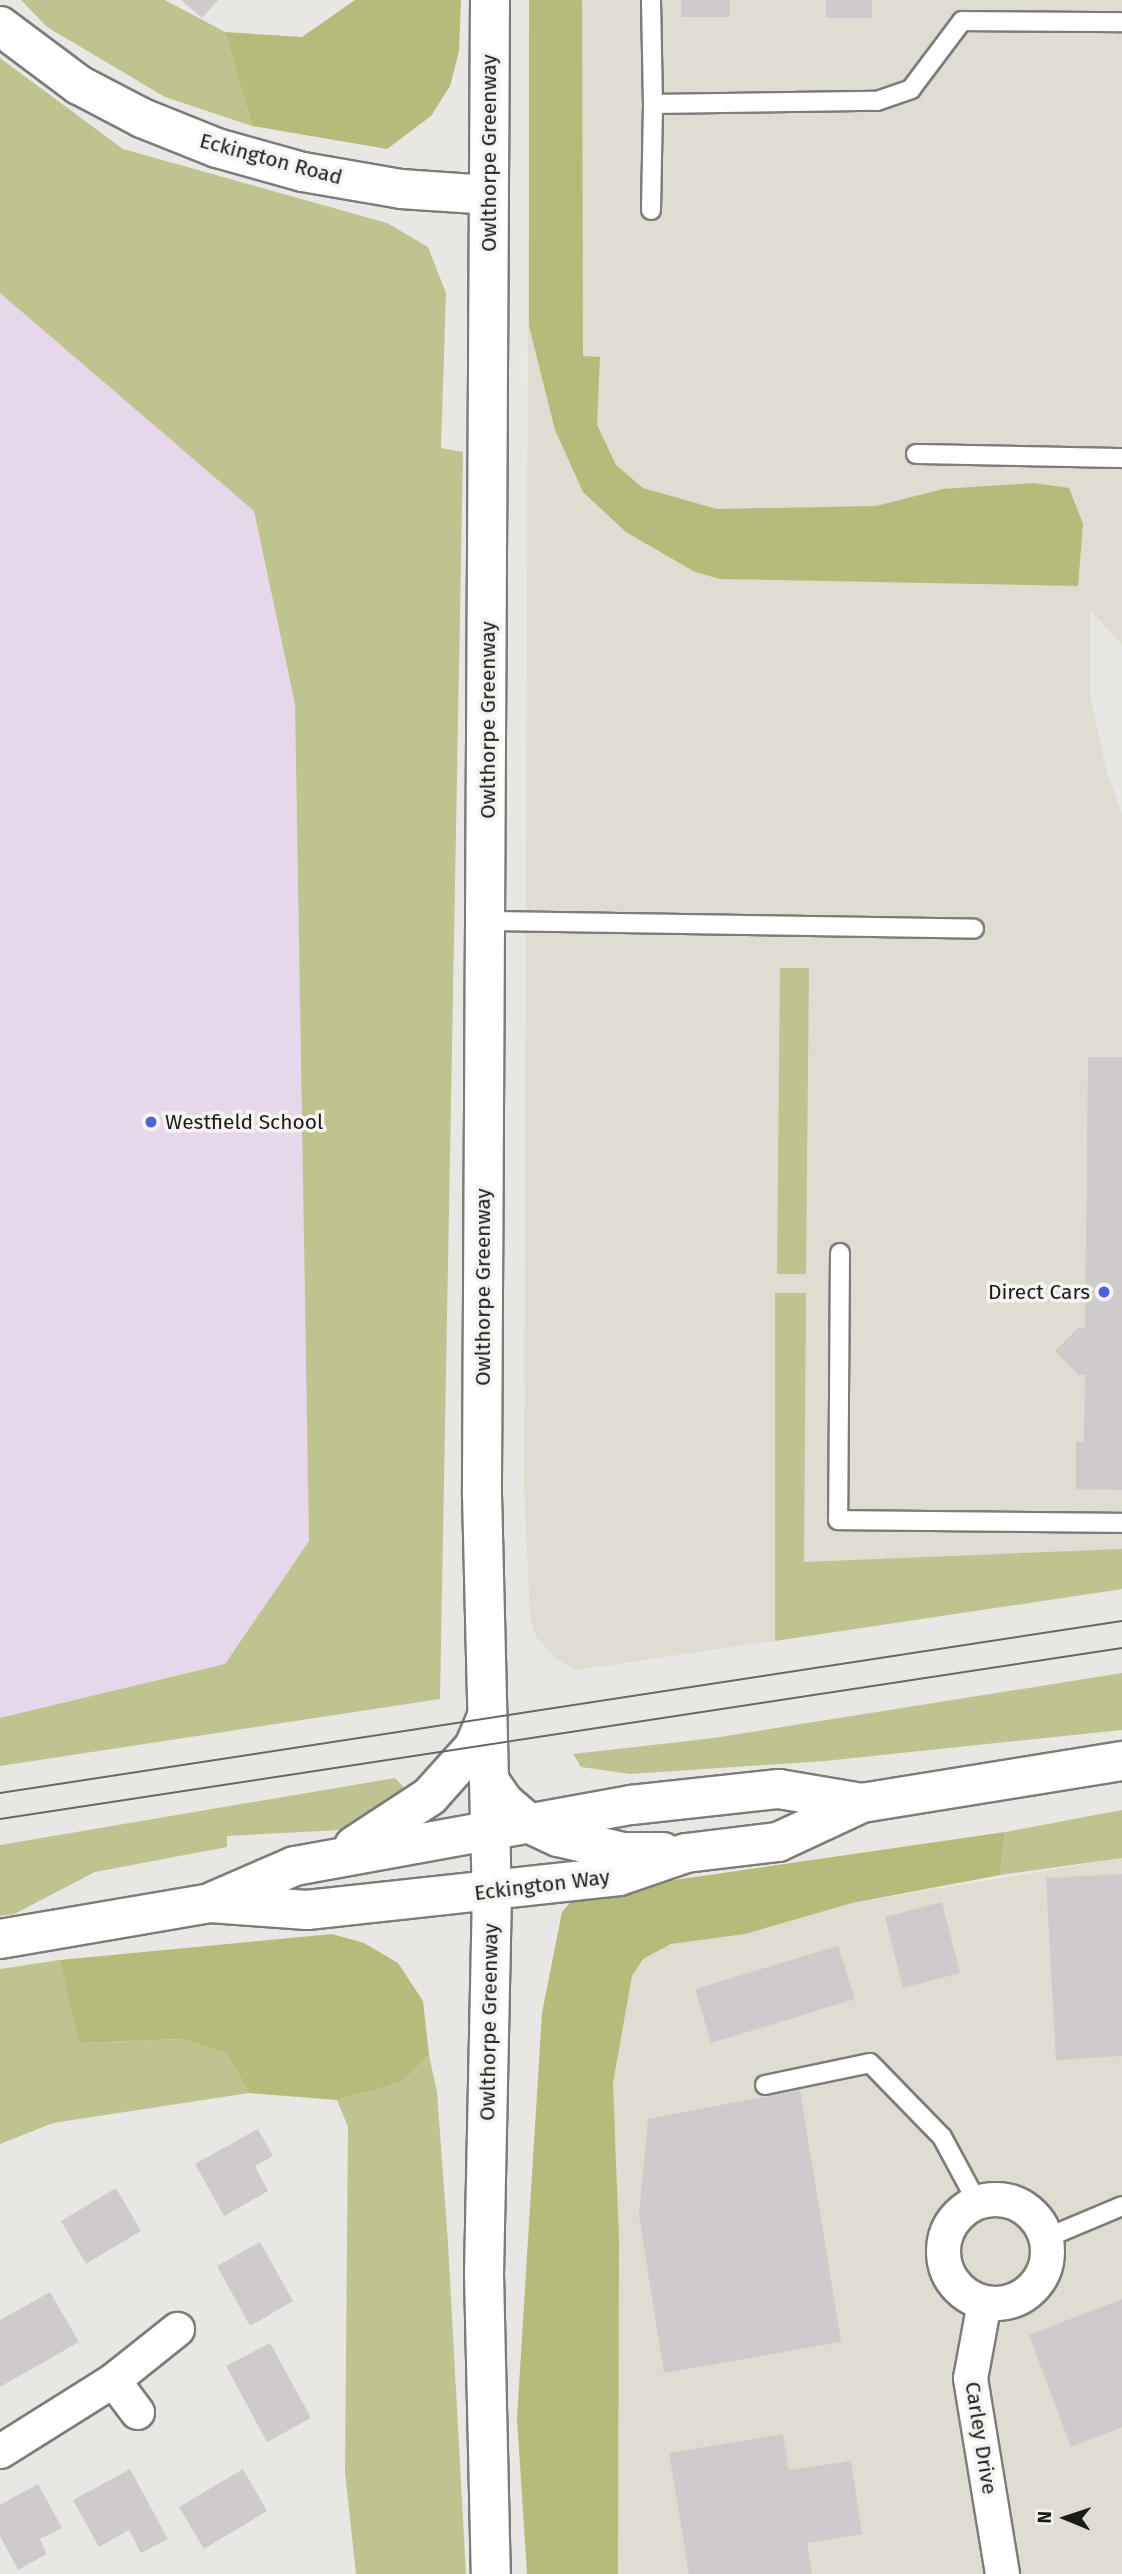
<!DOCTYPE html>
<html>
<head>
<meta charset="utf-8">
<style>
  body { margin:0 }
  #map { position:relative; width:1122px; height:2574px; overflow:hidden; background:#e8e7e4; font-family:"Fira Sans",sans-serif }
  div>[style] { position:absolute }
  .built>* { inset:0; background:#dfdcd2 }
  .education>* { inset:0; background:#e6d7ea }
  .green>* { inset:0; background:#bfc390 }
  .forest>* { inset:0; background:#b6bb7a }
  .building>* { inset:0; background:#cfcbcc }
  .roads { filter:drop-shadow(2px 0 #7c7c79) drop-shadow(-2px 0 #7c7c79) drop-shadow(0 2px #7c7c79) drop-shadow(0 -2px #7c7c79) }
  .service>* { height:18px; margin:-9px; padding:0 9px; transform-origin:9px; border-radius:9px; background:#fff }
  .minor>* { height:33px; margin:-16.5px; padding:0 16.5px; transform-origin:16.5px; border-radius:16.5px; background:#fff }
  .minor>.ring { margin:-16.5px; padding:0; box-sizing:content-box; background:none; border:33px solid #fff; border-radius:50% }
  .tertiary>* { height:38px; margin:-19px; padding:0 19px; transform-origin:19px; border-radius:19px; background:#fff }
  .secondary>* { height:38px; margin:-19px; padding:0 19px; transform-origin:19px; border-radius:19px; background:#fff }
  .tram>* { height:2px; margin:-1px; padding:0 1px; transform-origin:1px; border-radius:1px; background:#676765 }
  .dots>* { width:19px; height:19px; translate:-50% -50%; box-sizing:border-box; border:4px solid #f5f4f1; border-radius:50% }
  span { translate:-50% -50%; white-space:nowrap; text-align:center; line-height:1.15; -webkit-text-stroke:7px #f5f4f1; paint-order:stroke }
  .street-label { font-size:21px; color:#1a1a19 }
  .poi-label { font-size:21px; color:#1a1a19 }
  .left { translate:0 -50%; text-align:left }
  .right { translate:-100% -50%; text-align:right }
  .north { position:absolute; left:1031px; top:2483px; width:70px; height:70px; -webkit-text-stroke:5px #f5f4f1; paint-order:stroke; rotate:272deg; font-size:19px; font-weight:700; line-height:28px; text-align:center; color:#1a1a19 }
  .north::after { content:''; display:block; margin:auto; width:24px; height:32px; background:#1a1a19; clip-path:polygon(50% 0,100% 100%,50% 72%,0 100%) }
</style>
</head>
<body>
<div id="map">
  <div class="built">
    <div style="clip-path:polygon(529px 0,1122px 0,1122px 645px,1090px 610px,1090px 694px,1107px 773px,1122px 814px,1122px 1589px,577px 1670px,558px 1660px,536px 1637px,530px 1617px,524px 1485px)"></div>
    <div style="clip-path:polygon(1122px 1858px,1122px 2574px,618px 2574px,619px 2240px,613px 2083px,632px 1976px,643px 1959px,671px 1944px,745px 1934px,852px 1903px)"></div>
  </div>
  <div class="education">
    <div style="clip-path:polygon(0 293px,254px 511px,295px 704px,309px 1541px,225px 1664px,0 1719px)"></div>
  </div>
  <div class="green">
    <div style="clip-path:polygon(21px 0,165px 0,225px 32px,252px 126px,165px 97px,47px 27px)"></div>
    <div style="clip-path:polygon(0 58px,123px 149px,387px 223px,428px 247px,446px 293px,441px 448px,463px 452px,440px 1699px,0 1766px,0 1718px,225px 1664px,309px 1541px,295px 704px,254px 511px,0 293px)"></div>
    <div style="clip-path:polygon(780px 968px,809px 968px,806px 1274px,777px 1274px)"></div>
    <div style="clip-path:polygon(775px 1293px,806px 1293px,804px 1562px,1122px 1549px,1122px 1589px,775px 1641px)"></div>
    <div style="clip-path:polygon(1122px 1673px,1122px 1730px,825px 1761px,630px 1774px,581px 1767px,573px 1754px,714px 1738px)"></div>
    <div style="clip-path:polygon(395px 1778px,409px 1793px,385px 1815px,339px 1830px,227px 1836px,227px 1847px,95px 1872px,14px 1914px,0 1916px,0 1845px)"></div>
    <div style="clip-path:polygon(1122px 1810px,1122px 1858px,1000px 1875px,1005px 1832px)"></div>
    <div style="clip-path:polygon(60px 1960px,80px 2043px,182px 2039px,227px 2054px,249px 2093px,53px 2123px,0 2144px,0 1969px)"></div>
    <div style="clip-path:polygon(429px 2055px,437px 2092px,448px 2243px,466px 2574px,356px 2574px,345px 2472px,348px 2127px,337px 2100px,402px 2082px)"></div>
  </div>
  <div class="forest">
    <div style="clip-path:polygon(355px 0,461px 0,459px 51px,450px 86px,431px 116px,387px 149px,252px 126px,225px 32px,302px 37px)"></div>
    <div style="clip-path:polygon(529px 0,582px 0,583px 356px,600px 357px,597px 425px,616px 465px,643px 488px,717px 509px,876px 506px,943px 489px,1034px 483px,1069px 488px,1083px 524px,1078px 586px,720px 579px,695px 572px,626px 532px,583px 492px,555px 430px,529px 326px)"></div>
    <div style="clip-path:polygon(1005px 1832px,1000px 1875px,852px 1903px,745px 1934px,671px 1944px,643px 1959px,632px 1976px,613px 2083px,619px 2240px,618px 2574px,527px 2574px,517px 2418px,542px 2013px,562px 1912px,573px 1899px,599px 1891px)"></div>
    <div style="clip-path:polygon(332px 1934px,364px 1943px,398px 1963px,423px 2001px,429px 2055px,402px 2082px,337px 2100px,249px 2093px,227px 2054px,182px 2039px,79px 2043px,60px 1960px)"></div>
  </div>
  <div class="building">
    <div style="clip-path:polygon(181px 0,218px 0,202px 18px)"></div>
    <div style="clip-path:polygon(681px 0,730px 0,730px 17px,681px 17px)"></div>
    <div style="clip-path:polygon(826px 0,872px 0,872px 18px,826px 18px)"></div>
    <div style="clip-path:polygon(1088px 1057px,1122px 1057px,1122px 1490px,1076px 1489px,1076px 1441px,1084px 1442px,1085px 1375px,1079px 1375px,1055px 1351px,1078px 1328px,1085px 1328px)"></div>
    <div style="clip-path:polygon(1122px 1874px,1122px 2056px,1056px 2060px,1046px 1878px)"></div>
    <div style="clip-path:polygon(942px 1902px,960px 1973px,903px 1988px,885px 1917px)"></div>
    <div style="clip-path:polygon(838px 1946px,855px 1999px,711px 2043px,695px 1989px)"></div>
    <div style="clip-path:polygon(800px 2090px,841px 2342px,664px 2373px,639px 2215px,648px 2119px)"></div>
    <div style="clip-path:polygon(258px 2129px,273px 2156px,255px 2166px,268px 2191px,224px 2216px,195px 2164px)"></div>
    <div style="clip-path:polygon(116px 2188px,141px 2231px,86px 2264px,61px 2221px)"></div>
    <div style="clip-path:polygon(260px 2242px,293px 2301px,250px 2326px,217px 2266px)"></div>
    <div style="clip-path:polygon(50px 2292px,79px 2342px,0 2387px,0 2320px)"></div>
    <div style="clip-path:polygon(1122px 2299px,1122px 2427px,1071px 2447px,1029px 2335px)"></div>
    <div style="clip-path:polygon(270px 2343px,311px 2418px,267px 2442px,226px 2366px)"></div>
    <div style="clip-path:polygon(783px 2434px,789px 2470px,851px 2461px,862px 2534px,807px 2543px,812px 2574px,689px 2574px,669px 2453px)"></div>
    <div style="clip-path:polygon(130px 2469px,168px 2539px,141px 2553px,129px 2530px,99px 2547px,73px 2500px)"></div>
    <div style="clip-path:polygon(243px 2469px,267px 2511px,204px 2549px,179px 2507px)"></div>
    <div style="clip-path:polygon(38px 2484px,62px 2528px,40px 2539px,47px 2554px,18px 2570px,0 2536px,0 2505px)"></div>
  </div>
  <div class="roads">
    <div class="service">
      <div style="left:651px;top:0;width:104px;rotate:88.9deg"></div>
      <div style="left:651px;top:210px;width:106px;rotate:-88.9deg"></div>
      <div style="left:653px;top:104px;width:224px;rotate:-0.8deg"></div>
      <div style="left:877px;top:101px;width:36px;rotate:-19deg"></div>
      <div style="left:911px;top:89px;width:85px;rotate:-53.1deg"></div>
      <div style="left:962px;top:21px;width:160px;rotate:0.4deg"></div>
      <div style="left:916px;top:454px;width:206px;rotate:1.1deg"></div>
      <div style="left:487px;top:921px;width:487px;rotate:0.9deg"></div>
      <div style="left:840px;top:1253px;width:267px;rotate:90.4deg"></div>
      <div style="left:838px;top:1520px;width:284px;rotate:0.6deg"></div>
      <div style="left:765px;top:2085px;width:107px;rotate:-11.8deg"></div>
      <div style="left:870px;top:2063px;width:103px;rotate:45.8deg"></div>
      <div style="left:942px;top:2137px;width:74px;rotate:61.7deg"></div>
      <div style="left:1046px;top:2238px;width:82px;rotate:-22.8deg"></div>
    </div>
    <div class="minor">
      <div class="ring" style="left:943px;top:2199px;width:71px;height:71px"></div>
      <div style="left:984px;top:2302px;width:77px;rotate:100.4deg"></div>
      <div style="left:970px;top:2378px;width:199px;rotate:80.7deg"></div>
      <div style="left:113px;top:2380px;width:40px;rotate:53deg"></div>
      <div style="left:0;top:2451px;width:133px;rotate:-32.1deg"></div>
      <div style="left:113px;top:2380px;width:82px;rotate:-38.6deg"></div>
    </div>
    <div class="tertiary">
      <div style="left:490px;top:0;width:1494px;rotate:90.31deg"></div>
      <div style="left:482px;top:1494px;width:398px;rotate:88.6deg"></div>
      <div style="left:492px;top:1892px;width:382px;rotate:91.2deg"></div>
      <div style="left:484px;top:2274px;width:300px;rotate:88.7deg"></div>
      <div style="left:0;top:26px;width:99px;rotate:36.8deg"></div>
      <div style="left:79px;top:85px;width:71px;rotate:27.6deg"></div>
      <div style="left:142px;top:118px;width:81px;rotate:21.8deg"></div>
      <div style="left:217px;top:148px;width:89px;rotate:15.6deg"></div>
      <div style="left:303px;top:172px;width:99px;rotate:9.8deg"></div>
      <div style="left:401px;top:189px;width:87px;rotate:3.9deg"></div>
    </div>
    <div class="secondary">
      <div style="left:489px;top:1780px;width:25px;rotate:56deg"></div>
      <div style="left:503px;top:1801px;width:33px;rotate:41deg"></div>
      <div style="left:528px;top:1823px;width:33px;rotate:25deg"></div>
      <div style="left:558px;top:1837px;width:67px;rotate:13deg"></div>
      <div style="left:623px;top:1852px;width:40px"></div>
      <div style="left:354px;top:1846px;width:91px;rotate:-33.3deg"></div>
      <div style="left:430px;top:1796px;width:66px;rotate:-48.1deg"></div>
      <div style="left:474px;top:1747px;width:34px;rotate:-67deg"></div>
      <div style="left:214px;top:1901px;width:88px;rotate:-23.4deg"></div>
      <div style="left:295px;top:1866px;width:341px;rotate:-10.3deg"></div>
      <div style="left:631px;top:1805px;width:149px;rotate:-6.2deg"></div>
      <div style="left:779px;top:1789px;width:84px;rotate:9.6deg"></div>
      <div style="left:0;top:1939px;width:213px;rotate:-9.7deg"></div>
      <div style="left:210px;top:1903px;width:97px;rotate:4.1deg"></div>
      <div style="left:307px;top:1910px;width:314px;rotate:-6.2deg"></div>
      <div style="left:619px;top:1876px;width:71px;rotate:-18.9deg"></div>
      <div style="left:686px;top:1853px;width:93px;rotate:-6.8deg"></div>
      <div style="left:778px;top:1842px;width:93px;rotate:-24.9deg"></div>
      <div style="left:862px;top:1803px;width:263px;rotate:-9.2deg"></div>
    </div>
  </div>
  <div class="tram">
    <div style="left:0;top:1793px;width:1135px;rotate:-8.72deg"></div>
    <div style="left:0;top:1819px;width:1135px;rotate:-8.67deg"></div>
  </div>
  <div class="dots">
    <div style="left:151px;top:1122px;background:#5263d9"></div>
    <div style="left:1104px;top:1292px;background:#5263d9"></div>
  </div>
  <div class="street-label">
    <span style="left:489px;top:153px;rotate:-90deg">Owlthorpe Greenway</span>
    <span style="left:271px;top:159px;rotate:15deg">Eckington Road</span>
    <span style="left:488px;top:720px;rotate:-90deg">Owlthorpe Greenway</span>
    <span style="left:483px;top:1287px;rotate:-90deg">Owlthorpe Greenway</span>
    <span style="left:542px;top:1885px;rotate:-7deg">Eckington Way</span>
    <span style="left:489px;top:2022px;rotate:-89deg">Owlthorpe Greenway</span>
    <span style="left:981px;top:2438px;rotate:81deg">Carley Drive</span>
  </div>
  <div class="poi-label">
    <span class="left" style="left:165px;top:1122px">Westfield School</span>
    <span class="right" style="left:1090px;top:1292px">Direct Cars</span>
  </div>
  <div class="north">N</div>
</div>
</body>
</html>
